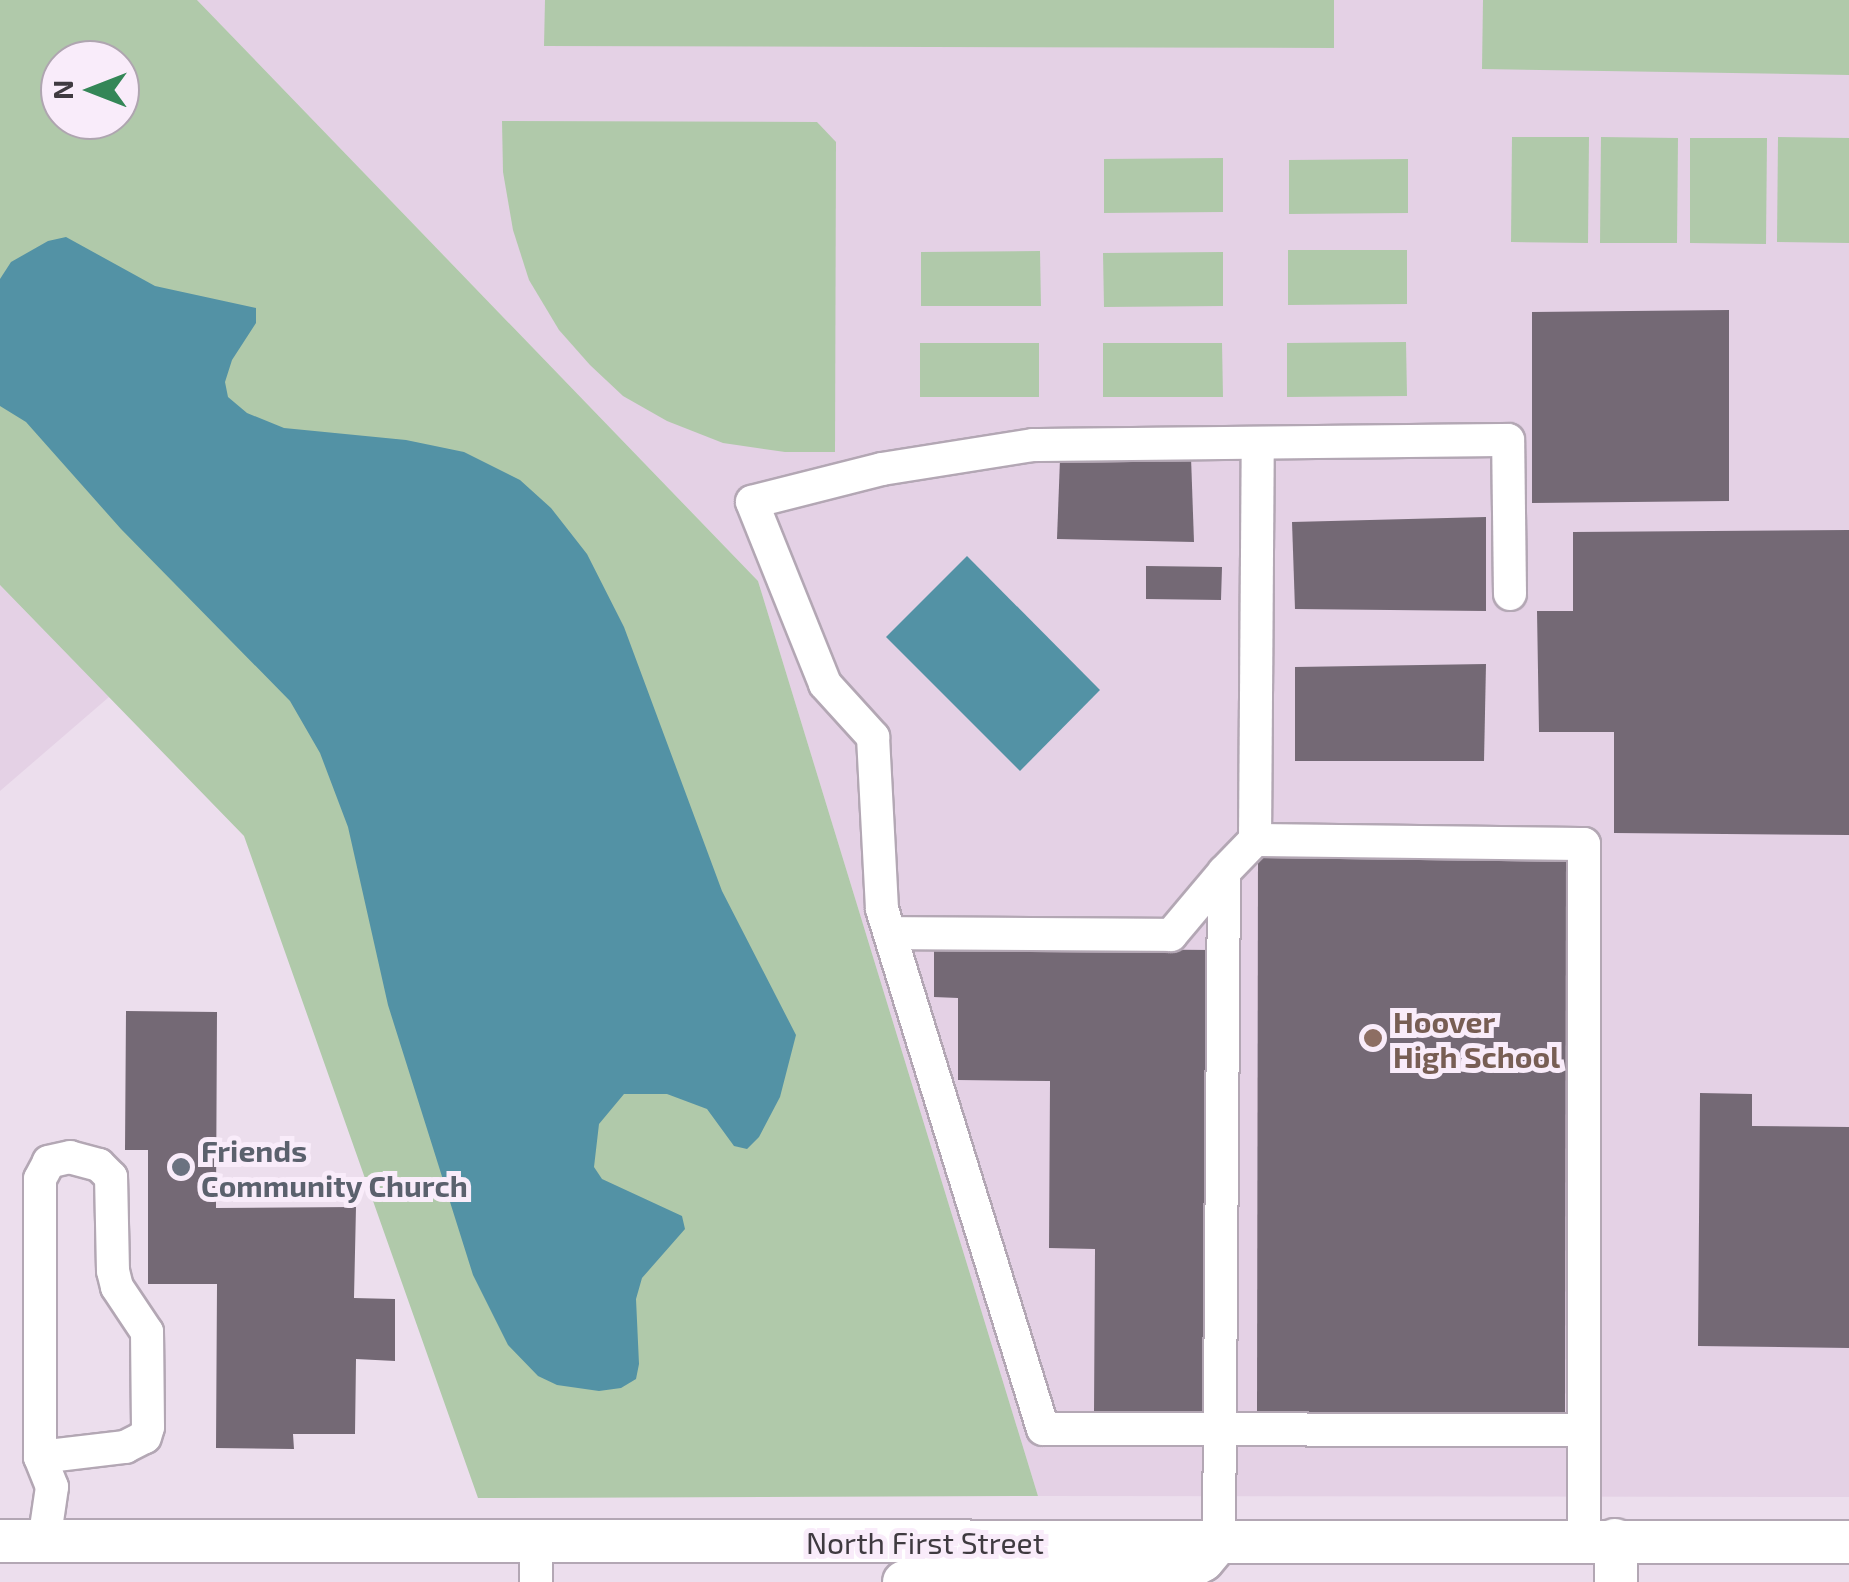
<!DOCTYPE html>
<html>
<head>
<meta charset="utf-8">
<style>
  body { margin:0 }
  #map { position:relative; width:1849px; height:1582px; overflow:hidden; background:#ecdeed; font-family:"Exo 2",sans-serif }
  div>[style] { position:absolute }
  .built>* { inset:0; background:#e4d1e5 }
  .green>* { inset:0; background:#b0c9aa }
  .water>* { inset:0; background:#5392a5 }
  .building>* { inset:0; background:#746975 }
  .roads { filter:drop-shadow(2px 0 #b3a7b4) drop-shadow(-2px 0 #b3a7b4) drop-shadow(0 2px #b3a7b4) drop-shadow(0 -2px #b3a7b4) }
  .minor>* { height:32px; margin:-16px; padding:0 16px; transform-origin:16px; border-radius:16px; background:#fff }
  .major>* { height:42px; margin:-21px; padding:0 21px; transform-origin:21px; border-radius:21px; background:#fff }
  .dots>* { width:28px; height:28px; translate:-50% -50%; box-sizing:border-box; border:5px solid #f9ecfa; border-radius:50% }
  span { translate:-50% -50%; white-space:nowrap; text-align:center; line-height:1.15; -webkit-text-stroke:10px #f9ecfa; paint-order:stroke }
  .education-label { font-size:30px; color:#785e54; font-weight:700 }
  .left { translate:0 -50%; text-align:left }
  .worship-label { font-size:30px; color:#5b616d; font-weight:700 }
  .street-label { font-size:30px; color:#3f3a40 }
  .north { position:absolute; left:40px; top:40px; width:100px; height:100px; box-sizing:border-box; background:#f9ecfa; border:2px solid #afa5b0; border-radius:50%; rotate:270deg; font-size:28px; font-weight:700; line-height:40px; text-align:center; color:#3f3a40 }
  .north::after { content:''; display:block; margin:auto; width:35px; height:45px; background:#348657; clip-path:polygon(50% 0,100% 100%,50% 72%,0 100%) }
</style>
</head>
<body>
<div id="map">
  <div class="built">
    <div style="clip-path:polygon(197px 0,1849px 0,1849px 1497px,1038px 1496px,758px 581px)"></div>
    <div style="clip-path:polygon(0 585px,109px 697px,0 791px)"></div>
  </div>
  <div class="green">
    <div style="clip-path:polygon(evenodd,0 0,197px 0,758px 581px,1038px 1496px,478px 1498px,244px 836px,0 585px,0 0,60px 60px,120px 60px,120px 120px,60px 120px,60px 60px)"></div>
    <div style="clip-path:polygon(545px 0,1334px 0,1334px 48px,544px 46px)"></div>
    <div style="clip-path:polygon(1483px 0,1849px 0,1849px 75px,1482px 69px)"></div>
    <div style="clip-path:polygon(502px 121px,817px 122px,836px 142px,835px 452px,785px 452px,723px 443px,667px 421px,623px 396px,590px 365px,559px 330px,529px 280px,513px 230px,503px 172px)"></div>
    <div style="clip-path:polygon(1512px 137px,1589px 137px,1588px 243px,1511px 242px)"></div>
    <div style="clip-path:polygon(1601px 137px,1678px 138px,1677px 243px,1600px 243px)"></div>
    <div style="clip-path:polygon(1778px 137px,1849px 138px,1849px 243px,1777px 242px)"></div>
    <div style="clip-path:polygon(1690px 138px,1767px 138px,1766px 244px,1690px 243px)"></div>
    <div style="clip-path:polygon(1223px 158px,1223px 212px,1104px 213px,1104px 159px)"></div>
    <div style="clip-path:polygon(1408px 159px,1408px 213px,1289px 214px,1289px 160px)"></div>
    <div style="clip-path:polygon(1288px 250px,1407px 250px,1407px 304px,1288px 305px)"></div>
    <div style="clip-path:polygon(1040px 251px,1041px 306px,921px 306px,921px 252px)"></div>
    <div style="clip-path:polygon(1223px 252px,1223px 306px,1104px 307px,1103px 253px)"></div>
    <div style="clip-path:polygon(1406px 342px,1407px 396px,1287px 397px,1287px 343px)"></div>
    <div style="clip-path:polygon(920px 343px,1039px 343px,1039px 397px,920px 397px)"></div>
    <div style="clip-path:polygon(1103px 343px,1222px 343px,1223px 397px,1103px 397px)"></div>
  </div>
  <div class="water">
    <div style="clip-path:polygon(66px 237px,155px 286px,256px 308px,256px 323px,232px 360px,225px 382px,228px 397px,247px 413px,284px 428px,406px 440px,464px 452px,520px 480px,551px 508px,587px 554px,624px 627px,722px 891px,796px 1035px,780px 1097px,759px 1137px,747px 1149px,734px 1146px,707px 1109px,667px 1094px,624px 1094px,599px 1124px,594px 1167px,602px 1179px,682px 1216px,685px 1229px,642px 1278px,636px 1299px,639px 1364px,636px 1379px,621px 1388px,599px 1391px,557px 1385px,538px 1376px,508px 1345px,473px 1275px,388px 1005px,348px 827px,320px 753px,290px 701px,121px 529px,26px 422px,0 406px,0 279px,11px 262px,48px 241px)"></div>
    <div style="clip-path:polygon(967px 556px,1100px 690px,1020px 771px,886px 637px)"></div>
  </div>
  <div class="building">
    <div style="clip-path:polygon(1729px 310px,1729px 501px,1532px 503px,1532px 312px)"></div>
    <div style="clip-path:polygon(1191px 457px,1194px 542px,1057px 539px,1060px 459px)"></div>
    <div style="clip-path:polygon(1486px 517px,1486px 611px,1295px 609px,1292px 522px)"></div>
    <div style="clip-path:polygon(1849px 530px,1849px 835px,1614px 833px,1614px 732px,1539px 732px,1537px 611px,1573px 611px,1573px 532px)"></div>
    <div style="clip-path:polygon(1146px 566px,1222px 567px,1221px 600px,1146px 599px)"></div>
    <div style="clip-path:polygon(1486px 664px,1484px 761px,1295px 761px,1295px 667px)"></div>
    <div style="clip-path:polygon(1258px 854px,1566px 854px,1565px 1415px,1257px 1414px)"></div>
    <div style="clip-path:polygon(934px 948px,1213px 950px,1208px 1414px,1094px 1413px,1095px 1249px,1049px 1248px,1050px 1081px,958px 1080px,958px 998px,934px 997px)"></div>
    <div style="clip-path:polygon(126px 1011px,217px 1012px,216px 1208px,356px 1207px,354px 1298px,395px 1299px,395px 1361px,356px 1359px,355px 1434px,293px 1434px,294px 1449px,216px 1448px,217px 1284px,148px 1284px,148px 1150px,125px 1150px)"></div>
    <div style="clip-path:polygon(1700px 1093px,1752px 1094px,1752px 1126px,1849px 1127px,1849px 1348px,1698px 1346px)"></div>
  </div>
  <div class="roads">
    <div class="minor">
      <div style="left:1510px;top:594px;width:154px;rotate:-90.7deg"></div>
      <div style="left:1508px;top:440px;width:475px;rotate:179.4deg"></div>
      <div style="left:1033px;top:445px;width:153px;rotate:171deg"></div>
      <div style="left:882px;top:469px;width:134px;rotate:165.8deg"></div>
      <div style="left:752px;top:502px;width:196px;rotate:68.1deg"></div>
      <div style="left:825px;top:684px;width:72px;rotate:47.8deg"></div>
      <div style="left:873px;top:737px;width:172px;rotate:87deg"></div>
      <div style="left:882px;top:909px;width:544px;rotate:72.8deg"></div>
      <div style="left:1043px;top:1429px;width:541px;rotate:0.11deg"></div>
      <div style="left:1255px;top:840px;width:397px;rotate:-89.6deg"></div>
      <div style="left:890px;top:933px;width:281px;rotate:0.4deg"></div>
      <div style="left:1171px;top:935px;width:82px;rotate:-49.9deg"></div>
      <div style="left:40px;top:1457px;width:86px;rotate:-6.7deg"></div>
      <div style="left:125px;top:1447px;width:22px;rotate:-27deg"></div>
      <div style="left:145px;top:1437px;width:10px;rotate:-73deg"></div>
      <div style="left:148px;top:1427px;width:95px;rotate:-90.6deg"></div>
      <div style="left:147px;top:1332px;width:54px;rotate:-123.7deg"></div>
      <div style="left:117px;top:1287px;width:16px;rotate:-104deg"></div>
      <div style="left:113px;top:1271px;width:94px;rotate:-91.2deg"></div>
      <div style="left:111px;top:1177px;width:17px;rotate:-135deg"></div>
      <div style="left:99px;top:1165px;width:30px;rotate:-165deg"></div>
      <div style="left:70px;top:1157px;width:22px;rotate:167deg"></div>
      <div style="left:49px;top:1162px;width:19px;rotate:118deg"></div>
      <div style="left:40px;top:1179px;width:278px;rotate:90deg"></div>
      <div style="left:40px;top:1457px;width:32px;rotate:68deg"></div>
      <div style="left:52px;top:1487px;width:56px;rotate:98.3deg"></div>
      <div style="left:1219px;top:1541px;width:669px;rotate:-89.57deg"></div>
      <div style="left:1224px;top:872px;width:45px;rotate:-45.9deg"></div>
      <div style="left:1255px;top:840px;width:329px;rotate:0.7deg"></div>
      <div style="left:1584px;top:844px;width:696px;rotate:90deg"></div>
      <div style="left:536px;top:1542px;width:40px;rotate:90deg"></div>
    </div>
    <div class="major">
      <div style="left:1615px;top:1540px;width:42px;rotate:88.6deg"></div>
      <div style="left:0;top:1541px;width:1849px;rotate:0.03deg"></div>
      <div style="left:904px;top:1582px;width:29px;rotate:-12deg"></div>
      <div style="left:932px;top:1576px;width:225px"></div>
      <div style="left:1157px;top:1576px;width:25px;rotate:-9deg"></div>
      <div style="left:1182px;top:1572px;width:24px;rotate:-30deg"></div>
      <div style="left:1203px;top:1560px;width:25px;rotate:-50deg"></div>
    </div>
  </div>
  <div class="dots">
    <div style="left:1373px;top:1038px;background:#8d6e63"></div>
    <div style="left:181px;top:1167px;background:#6b7280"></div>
  </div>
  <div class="education-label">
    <span class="left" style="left:1393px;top:1038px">Hoover<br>High School</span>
  </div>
  <div class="worship-label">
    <span class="left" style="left:201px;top:1167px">Friends<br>Community Church</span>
  </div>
  <div class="street-label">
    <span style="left:925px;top:1542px">North First Street</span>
  </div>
  <div class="north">N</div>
</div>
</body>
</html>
